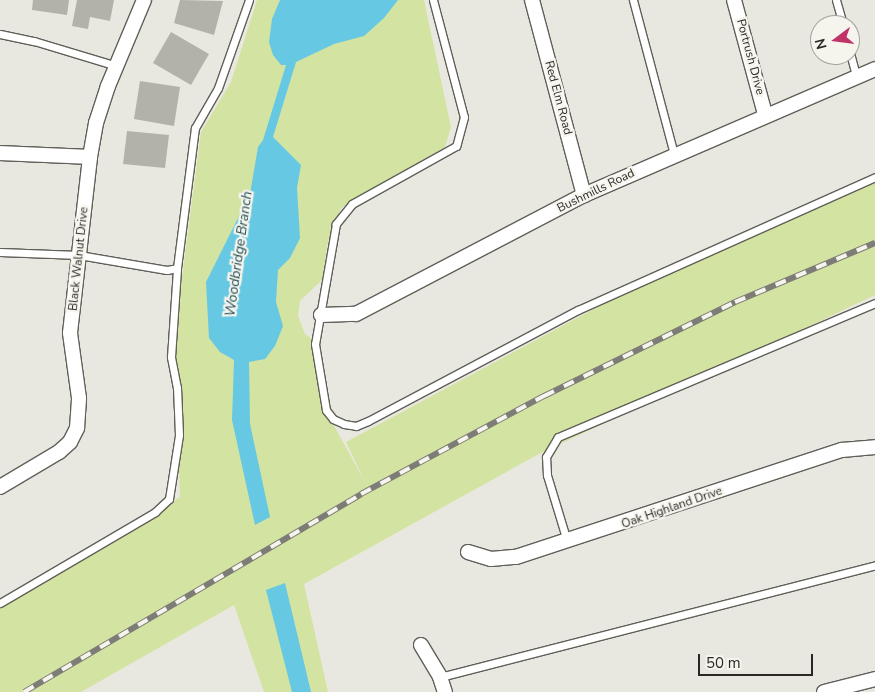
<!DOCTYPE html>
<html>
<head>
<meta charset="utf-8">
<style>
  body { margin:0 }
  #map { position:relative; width:875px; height:692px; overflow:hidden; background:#e9e8e0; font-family:"Nunito Sans",sans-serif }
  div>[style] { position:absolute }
  .green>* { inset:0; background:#d3e3a1 }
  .water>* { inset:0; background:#66c8e2 }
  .building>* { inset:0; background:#b2b1aa }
  .roads { filter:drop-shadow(1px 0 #605f59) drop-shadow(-1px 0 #605f59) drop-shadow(0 1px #605f59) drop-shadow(0 -1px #605f59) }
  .lane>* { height:7px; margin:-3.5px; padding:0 3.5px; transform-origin:3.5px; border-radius:3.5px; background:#fff }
  .street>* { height:14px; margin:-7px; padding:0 7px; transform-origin:7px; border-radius:7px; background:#fff }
  .rail>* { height:5.5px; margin-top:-2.75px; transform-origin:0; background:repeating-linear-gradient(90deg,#f6f5ed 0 11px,#7d7c77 0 22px); box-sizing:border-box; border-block:1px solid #7d7c77 }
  span { translate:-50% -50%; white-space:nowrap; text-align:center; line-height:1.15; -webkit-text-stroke:4.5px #f6f5ed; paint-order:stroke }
  .street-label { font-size:12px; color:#292825 }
  .water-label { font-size:14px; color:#234f5a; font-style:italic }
  .north { position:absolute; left:810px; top:15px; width:50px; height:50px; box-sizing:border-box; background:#f6f5ed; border:1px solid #a4a39d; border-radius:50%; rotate:255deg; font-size:14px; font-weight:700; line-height:20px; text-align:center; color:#292825 }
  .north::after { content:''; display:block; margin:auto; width:18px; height:22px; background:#bf3368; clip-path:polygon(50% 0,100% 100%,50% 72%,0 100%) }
  .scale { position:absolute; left:698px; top:654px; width:115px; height:22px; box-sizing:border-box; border:2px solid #292825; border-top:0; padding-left:6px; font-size:15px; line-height:18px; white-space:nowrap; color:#292825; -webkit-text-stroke:4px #f6f5ed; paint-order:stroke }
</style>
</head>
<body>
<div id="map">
  <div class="green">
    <div style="clip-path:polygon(257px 0,424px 0,451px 127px,445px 147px,341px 208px,328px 241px,322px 280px,300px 301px,298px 316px,305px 334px,312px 339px,321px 402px,365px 482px,346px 442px,646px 281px,875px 183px,875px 295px,537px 455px,304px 584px,328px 692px,264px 692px,234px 605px,81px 692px,0 692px,0 606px,180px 497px,174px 339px,201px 132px,231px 82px)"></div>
  </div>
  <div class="water">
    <div style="clip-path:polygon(280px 0,398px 0,384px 18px,364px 36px,334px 44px,296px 62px,273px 137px,301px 165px,297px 188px,300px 238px,290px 258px,278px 270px,276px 302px,283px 326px,275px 346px,265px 359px,249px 362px,250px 424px,270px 517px,255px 525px,232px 420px,234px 360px,220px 352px,209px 338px,206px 282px,250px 194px,258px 147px,263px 140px,286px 65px,281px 65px,273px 55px,269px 42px,272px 19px)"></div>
    <div style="clip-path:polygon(285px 583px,311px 692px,292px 692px,266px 590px)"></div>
  </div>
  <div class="building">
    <div style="clip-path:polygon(33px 0,69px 0,67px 15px,32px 10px)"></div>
    <div style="clip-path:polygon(77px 0,114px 0,110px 21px,90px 17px,88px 29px,72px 26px)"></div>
    <div style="clip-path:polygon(180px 0,223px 1px,214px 35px,174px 23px)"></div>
    <div style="clip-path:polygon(171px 32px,209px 54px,191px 85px,153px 63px)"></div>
    <div style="clip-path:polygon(140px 81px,180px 87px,174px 126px,134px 119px)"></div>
    <div style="clip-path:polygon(127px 131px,169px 135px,165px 168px,123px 164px)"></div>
  </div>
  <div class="roads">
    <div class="lane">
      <div style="left:433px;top:0;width:121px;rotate:75.2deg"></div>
      <div style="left:464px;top:117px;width:30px;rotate:105deg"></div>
      <div style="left:456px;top:146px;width:119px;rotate:150.9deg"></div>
      <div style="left:352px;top:204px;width:26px;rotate:129deg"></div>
      <div style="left:336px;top:224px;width:122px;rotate:99.9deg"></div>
      <div style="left:315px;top:344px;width:67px;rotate:80.5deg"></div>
      <div style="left:326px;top:410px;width:11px;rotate:52deg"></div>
      <div style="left:333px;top:419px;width:12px;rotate:24deg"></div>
      <div style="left:344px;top:424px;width:12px;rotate:9deg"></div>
      <div style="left:356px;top:426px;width:13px;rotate:-23deg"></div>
      <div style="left:368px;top:421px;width:238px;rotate:-27.9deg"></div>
      <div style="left:578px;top:310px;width:325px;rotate:-24.1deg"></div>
      <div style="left:633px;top:0;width:159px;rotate:75.1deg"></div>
      <div style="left:836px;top:0;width:26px;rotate:74deg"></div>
      <div style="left:0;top:34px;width:35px;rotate:12deg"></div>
      <div style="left:34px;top:41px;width:87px;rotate:16.8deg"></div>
      <div style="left:850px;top:53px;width:24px;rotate:75deg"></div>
      <div style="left:0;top:252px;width:79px;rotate:2.2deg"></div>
      <div style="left:79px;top:255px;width:89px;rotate:9.7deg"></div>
      <div style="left:167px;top:270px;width:10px;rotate:-11deg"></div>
      <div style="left:177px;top:268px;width:141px;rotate:-82.7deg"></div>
      <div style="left:195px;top:128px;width:46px;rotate:-60.1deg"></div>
      <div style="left:218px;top:88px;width:93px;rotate:-70.6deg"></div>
      <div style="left:567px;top:541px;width:69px;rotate:-106.9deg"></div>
      <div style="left:547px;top:475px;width:18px;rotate:-93deg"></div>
      <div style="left:546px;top:457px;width:23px;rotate:-59deg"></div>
      <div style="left:558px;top:437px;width:344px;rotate:-22.9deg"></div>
      <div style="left:0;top:603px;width:180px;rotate:-30.4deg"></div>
      <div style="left:155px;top:512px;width:19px;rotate:-43deg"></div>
      <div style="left:169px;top:499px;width:65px;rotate:-81.1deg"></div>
      <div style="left:179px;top:435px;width:47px;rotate:-92.4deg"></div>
      <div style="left:177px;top:388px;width:32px;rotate:-101deg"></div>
      <div style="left:171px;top:357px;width:89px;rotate:-86.1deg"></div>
      <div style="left:440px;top:677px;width:449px;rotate:-14.4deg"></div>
    </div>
    <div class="street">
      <div style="left:532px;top:0;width:202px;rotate:75.1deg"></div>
      <div style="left:734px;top:0;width:118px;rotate:74.8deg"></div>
      <div style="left:0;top:153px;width:90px;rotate:2.5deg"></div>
      <div style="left:321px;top:315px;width:35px;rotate:-2deg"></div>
      <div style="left:356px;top:314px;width:257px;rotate:-27.6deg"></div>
      <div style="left:584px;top:195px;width:317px;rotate:-23.4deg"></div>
      <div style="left:0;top:487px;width:69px;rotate:-30.7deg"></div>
      <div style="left:59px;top:452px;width:15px;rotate:-42deg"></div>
      <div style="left:70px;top:442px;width:16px;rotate:-63deg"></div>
      <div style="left:77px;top:428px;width:30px;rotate:-86deg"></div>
      <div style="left:79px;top:398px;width:66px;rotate:-97.9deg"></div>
      <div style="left:70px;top:333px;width:177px;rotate:-83.5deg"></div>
      <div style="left:90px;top:157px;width:35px;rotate:-80deg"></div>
      <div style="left:96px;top:123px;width:39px;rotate:-72deg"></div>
      <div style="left:108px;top:86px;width:93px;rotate:-67.3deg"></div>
      <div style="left:468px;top:552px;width:24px;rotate:17deg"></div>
      <div style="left:491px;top:559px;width:25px;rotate:-5deg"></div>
      <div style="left:516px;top:557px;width:343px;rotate:-18.2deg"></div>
      <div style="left:842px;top:450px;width:33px;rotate:-5deg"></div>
      <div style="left:421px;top:645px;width:37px;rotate:59deg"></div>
      <div style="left:440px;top:677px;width:16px;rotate:72deg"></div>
      <div style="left:824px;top:692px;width:53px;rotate:-14.3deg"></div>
    </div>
  </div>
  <div class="rail">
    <div style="left:24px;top:692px;width:391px;rotate:-30.4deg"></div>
    <div style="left:361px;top:494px;width:208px;rotate:-28.2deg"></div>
    <div style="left:544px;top:396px;width:213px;rotate:-26.2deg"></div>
    <div style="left:735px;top:302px;width:152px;rotate:-22.9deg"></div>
  </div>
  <div class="street-label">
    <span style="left:750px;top:57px;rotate:75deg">Portrush Drive</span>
    <span style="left:558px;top:98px;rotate:75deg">Red Elm Road</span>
    <span style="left:596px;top:191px;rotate:-26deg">Bushmills Road</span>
    <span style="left:79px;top:259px;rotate:-84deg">Black Walnut Drive</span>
    <span style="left:672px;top:508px;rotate:-19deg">Oak Highland Drive</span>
  </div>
  <div class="water-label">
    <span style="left:239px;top:254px;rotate:-82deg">Woodbridge Branch</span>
  </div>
  <div class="north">N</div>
  <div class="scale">50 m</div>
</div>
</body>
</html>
